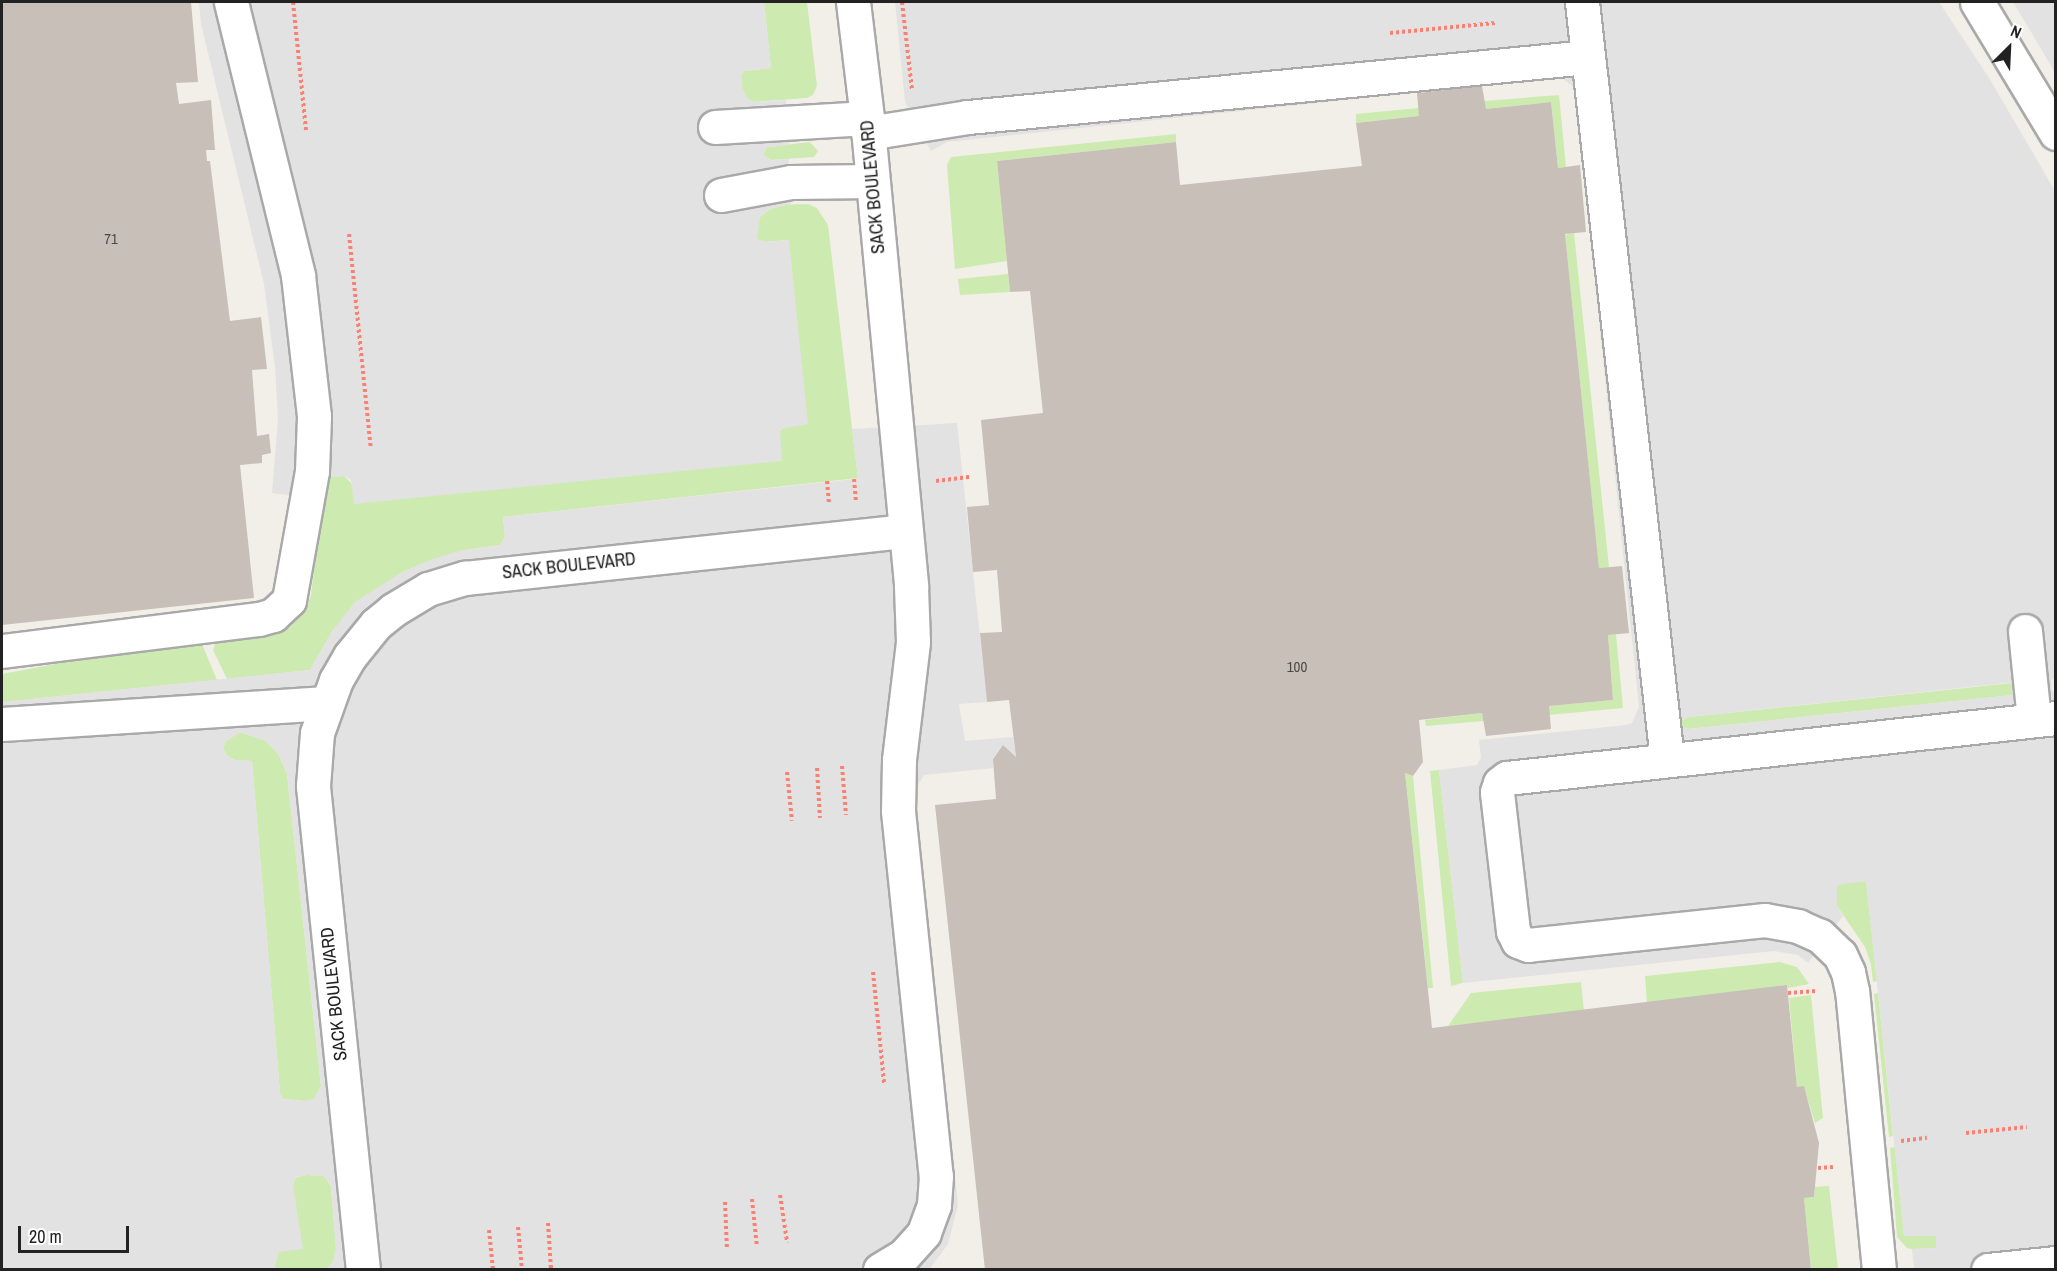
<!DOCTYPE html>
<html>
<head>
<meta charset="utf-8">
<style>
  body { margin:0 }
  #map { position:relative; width:2057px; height:1271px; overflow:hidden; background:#f2efe9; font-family:"Archivo Narrow",sans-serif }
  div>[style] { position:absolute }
  .grass>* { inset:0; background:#cdebb0 }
  .parking>* { inset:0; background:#e2e2e2 }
  .building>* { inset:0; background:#c7bfb8 }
  .path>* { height:4px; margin-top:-2px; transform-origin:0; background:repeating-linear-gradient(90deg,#fa8072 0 3px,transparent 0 6px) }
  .roads { filter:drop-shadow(2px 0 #a9a9a9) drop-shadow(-2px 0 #a9a9a9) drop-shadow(0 2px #a9a9a9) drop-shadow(0 -2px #a9a9a9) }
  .minor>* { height:33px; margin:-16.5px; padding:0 16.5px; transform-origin:16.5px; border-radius:16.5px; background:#fff }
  span { translate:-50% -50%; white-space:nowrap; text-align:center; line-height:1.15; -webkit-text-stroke:4.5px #fff; paint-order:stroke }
  .number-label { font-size:15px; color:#4b4948 }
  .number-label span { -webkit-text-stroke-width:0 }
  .street-label { font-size:18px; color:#222 }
  .frame { position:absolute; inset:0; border:3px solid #222; pointer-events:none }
  .north { position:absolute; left:1979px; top:18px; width:60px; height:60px; -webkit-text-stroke:4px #fff; paint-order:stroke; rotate:24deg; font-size:16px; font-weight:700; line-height:24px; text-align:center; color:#222 }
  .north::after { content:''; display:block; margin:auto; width:21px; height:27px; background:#222; clip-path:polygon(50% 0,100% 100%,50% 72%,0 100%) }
  .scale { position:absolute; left:18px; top:1226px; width:111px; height:27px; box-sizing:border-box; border:3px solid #222; border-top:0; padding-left:8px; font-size:18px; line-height:21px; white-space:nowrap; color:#222; -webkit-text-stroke:4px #fff; paint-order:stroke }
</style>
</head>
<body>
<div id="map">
  <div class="grass">
    <div style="clip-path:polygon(764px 2px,807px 2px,817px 86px,813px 95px,807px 98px,753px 102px,747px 98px,742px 88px,741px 75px,744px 71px,771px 68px)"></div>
    <div style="clip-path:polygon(1559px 95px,1566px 167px,1558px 168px,1551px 102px,1486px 109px,1484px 101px)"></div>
    <div style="clip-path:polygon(1419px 108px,1419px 116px,1356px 123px,1356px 114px)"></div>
    <div style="clip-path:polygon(1176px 134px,1176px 142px,997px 161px,1007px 261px,955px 269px,947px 165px,951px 157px)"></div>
    <div style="clip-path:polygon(810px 142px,818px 151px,814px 157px,771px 160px,763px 155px,767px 147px)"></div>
    <div style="clip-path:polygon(808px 204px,817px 208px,828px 225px,858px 478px,503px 517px,505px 537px,500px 545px,459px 551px,402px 572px,333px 630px,310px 670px,227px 679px,213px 650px,216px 640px,274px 633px,289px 628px,306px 610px,311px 595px,324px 485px,331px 477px,344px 476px,352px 484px,778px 436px,782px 427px,807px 424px,788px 240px,761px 242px,757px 239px,756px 231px,760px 217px,770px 209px,780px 205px)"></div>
    <div style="clip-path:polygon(1574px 233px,1609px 567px,1599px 568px,1565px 235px)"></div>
    <div style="clip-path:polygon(1008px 274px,1010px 292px,960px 295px,958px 279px)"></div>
    <div style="clip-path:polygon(1616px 634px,1623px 708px,1549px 715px,1549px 706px,1613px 700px,1608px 635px)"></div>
    <div style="clip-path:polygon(202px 644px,217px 680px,2px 702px,2px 674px,66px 662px)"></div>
    <div style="clip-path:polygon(2012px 683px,2013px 695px,1688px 729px,1680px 725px,1681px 720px,1689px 717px)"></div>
    <div style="clip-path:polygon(1482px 713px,1484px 721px,1426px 726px,1425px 720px)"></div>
    <div style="clip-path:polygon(240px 732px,266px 741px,279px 755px,287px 774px,321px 1086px,314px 1099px,304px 1101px,283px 1099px,280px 1093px,252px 761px,235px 760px,227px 756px,223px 748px,226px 741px)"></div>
    <div style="clip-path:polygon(1439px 770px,1463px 983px,1451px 986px,1430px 771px)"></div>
    <div style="clip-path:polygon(1405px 773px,1413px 776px,1433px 988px,1428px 988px)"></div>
    <div style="clip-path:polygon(1866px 881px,1877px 981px,1873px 982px,1871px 964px,1865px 947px,1837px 906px,1836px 888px,1839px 883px)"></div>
    <div style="clip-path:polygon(1780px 962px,1797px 967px,1809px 984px,1788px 988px,1787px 985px,1647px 1004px,1645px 976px)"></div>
    <div style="clip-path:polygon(1581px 982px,1584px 1011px,1448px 1026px,1471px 993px)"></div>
    <div style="clip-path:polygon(1878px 993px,1893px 1136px,1889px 1137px,1874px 994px)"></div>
    <div style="clip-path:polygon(1811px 995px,1823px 1118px,1815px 1123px,1804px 1087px,1797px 1087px,1789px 998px)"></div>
    <div style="clip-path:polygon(1895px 1147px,1904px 1235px,1933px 1234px,1936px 1236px,1936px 1248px,1912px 1249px,1907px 1248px,1897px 1237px,1890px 1148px)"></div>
    <div style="clip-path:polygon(307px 1175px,324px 1176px,331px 1186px,336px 1249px,333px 1262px,326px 1269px,274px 1270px,294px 1181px,297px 1177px)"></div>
    <div style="clip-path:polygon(1829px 1186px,1838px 1269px,1811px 1269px,1804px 1198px,1814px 1197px,1815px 1187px)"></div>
  </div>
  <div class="parking">
    <div style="clip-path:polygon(199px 2px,764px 2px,771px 68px,744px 71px,741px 75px,742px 88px,747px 98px,754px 102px,786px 100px,789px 145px,767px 147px,763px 155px,771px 160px,789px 159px,791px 204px,770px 209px,760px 217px,757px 239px,767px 242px,789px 240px,808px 424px,780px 429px,782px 461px,354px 504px,351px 480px,344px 476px,331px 477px,324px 485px,322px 500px,272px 493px,278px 418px,275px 367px,264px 284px,201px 24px)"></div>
    <div style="clip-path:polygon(evenodd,895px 2px,1939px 2px,1991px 81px,2055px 191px,2056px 678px,2051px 680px,2052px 691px,2056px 691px,2055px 1269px,1914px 1269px,1912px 1249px,1936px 1248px,1936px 1236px,1904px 1236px,1866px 881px,1837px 885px,1837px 906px,1843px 916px,1808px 963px,1798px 955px,1774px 951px,1463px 983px,1439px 770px,1477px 765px,1481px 758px,1479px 740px,1626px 725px,1632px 723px,1639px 707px,1575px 88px,1562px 78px,1553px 78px,947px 142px,931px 151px,905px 102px,895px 2px,2006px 683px,2012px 683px,2013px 695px,1688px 729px,1680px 725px,1681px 720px,1689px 717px,2006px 683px)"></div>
    <div style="clip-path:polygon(2013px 2px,2055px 2px,2055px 73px,2040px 47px)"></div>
    <div style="clip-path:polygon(evenodd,957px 423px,987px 702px,959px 704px,965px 741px,1013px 737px,1016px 757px,1003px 745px,993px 758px,993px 768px,924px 775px,915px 790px,958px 1205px,948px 1244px,929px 1270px,326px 1269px,333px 1262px,336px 1249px,331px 1186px,324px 1176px,307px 1175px,296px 1177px,293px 1185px,303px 1249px,279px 1252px,274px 1269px,2px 1269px,2px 702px,310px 670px,333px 630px,355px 602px,402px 572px,430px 560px,459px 551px,500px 545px,505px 537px,503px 517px,854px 479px,858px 478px,852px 429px,957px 423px,240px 732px,266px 741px,279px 755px,287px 774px,321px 1086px,314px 1099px,304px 1101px,283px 1099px,280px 1093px,252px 761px,235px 760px,227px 756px,223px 748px,226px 741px,240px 732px)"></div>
  </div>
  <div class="building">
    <div style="clip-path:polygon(2px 2px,191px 2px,198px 82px,176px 83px,179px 104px,211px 100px,215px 150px,206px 150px,207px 161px,210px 161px,230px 321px,261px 317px,267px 369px,252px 370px,257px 436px,269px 434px,271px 453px,262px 455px,262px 463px,240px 465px,254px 598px,2px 625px)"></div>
    <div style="clip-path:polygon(1482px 86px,1486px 109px,1551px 102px,1558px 168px,1580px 165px,1586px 232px,1565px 234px,1599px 568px,1622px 566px,1629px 633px,1608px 635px,1613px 700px,1549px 706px,1551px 729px,1486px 736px,1482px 713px,1419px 720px,1423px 762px,1413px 776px,1405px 773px,1432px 1028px,1787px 985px,1797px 1087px,1804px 1086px,1819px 1143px,1814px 1197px,1804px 1198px,1811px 1270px,985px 1270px,935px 805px,996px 799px,993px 759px,1003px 745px,1016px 757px,1009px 700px,987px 702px,980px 633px,1002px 632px,997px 570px,973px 572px,967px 507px,989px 505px,981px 420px,1043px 413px,1030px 291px,1010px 292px,997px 161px,1176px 142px,1180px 185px,1362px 166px,1356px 123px,1419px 116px,1417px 93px)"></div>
  </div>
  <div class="path">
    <div style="left:293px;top:2px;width:129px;rotate:84.2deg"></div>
    <div style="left:902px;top:2px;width:89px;rotate:83.5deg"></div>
    <div style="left:1390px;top:33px;width:106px;rotate:-5.4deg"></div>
    <div style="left:349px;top:234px;width:216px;rotate:84.2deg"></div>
    <div style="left:854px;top:479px;width:23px;rotate:85deg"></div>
    <div style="left:827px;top:481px;width:23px;rotate:85deg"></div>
    <div style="left:936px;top:481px;width:35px;rotate:-7deg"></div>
    <div style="left:842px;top:766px;width:49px;rotate:85.3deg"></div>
    <div style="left:817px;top:768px;width:50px;rotate:86.6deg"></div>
    <div style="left:787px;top:772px;width:49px;rotate:84.2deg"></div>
    <div style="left:873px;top:972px;width:112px;rotate:84.3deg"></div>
    <div style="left:1788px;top:993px;width:28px;rotate:-4deg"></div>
    <div style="left:1966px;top:1133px;width:61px;rotate:-5.6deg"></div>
    <div style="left:1901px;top:1141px;width:26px;rotate:-7deg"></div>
    <div style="left:1818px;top:1168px;width:15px;rotate:-4deg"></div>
    <div style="left:780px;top:1195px;width:48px;rotate:81.5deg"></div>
    <div style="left:752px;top:1199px;width:48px;rotate:84.1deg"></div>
    <div style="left:725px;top:1202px;width:47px;rotate:87.6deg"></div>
    <div style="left:548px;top:1223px;width:46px;rotate:86.3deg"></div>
    <div style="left:518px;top:1227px;width:43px;rotate:84.7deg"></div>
    <div style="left:489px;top:1230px;width:40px;rotate:84.3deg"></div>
  </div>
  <div class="roads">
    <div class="minor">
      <div style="left:853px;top:2px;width:117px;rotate:83.1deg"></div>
      <div style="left:867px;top:118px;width:471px;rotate:84.6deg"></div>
      <div style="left:911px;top:587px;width:55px;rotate:87.9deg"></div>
      <div style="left:913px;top:642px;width:119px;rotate:96.8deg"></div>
      <div style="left:899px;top:760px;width:51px;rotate:91.1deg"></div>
      <div style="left:898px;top:811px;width:367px;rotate:84.1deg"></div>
      <div style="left:936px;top:1176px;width:29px;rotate:94deg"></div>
      <div style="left:934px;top:1205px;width:30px;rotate:110deg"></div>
      <div style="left:924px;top:1233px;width:31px;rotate:132deg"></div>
      <div style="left:903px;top:1256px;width:27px;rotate:149deg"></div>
      <div style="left:1582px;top:2px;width:763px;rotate:83.6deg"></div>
      <div style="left:1977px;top:2px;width:153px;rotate:58.9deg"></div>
      <div style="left:715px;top:127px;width:152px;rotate:-3.4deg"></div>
      <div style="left:868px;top:133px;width:101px;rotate:-9.1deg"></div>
      <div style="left:968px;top:117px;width:623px;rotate:-5.53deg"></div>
      <div style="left:721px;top:195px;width:71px;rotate:-10.5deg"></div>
      <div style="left:791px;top:182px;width:81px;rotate:-0.7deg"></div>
      <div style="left:2025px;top:631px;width:89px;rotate:84.2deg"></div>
      <div style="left:2px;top:651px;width:259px;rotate:-7.1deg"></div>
      <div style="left:259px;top:619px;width:15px;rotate:-16deg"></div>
      <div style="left:273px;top:615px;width:22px;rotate:-43deg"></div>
      <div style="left:289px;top:600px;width:131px;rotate:-79.9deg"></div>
      <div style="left:312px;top:471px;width:55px;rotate:-87.9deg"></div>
      <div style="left:314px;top:416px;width:142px;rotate:-96.5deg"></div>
      <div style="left:298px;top:275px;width:281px;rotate:-103.8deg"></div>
      <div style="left:2px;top:724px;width:325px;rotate:-3.7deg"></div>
      <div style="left:363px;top:1270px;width:487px;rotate:-95.9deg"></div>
      <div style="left:313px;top:786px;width:53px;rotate:-85.7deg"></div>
      <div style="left:317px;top:733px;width:56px;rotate:-70.3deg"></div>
      <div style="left:336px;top:680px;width:28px;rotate:-60deg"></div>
      <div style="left:350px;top:656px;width:41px;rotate:-50.9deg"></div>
      <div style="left:376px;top:624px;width:22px;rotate:-39deg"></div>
      <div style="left:393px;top:610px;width:41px;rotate:-31deg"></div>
      <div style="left:428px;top:589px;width:39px;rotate:-17deg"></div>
      <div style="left:465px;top:578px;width:443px;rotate:-6.1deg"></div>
      <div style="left:1879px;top:1270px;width:280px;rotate:-95.5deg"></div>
      <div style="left:1852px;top:991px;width:19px;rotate:-102deg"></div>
      <div style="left:1848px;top:972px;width:19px;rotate:-115deg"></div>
      <div style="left:1840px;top:955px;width:28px;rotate:-136deg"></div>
      <div style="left:1820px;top:936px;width:24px;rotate:-156deg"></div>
      <div style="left:1798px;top:926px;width:34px;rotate:-170deg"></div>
      <div style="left:1765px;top:920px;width:238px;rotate:174deg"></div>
      <div style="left:1528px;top:945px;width:11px;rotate:-158deg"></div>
      <div style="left:1518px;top:941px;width:11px;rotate:-117deg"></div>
      <div style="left:1513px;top:931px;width:140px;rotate:-96.6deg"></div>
      <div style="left:1497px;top:792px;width:9px;rotate:-72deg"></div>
      <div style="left:1500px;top:783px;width:9px;rotate:-36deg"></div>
      <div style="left:1507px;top:778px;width:552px;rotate:-6.24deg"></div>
      <div style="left:1988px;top:1270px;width:68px;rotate:-5.9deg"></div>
    </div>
  </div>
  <div class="number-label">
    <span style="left:111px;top:239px">71</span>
    <span style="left:1297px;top:667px">100</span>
  </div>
  <div class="street-label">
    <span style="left:873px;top:187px;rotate:-95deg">SACK BOULEVARD</span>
    <span style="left:569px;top:566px;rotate:-6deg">SACK BOULEVARD</span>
    <span style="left:334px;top:994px;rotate:-96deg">SACK BOULEVARD</span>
  </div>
  <div class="frame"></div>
  <div class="north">N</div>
  <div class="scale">20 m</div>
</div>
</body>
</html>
